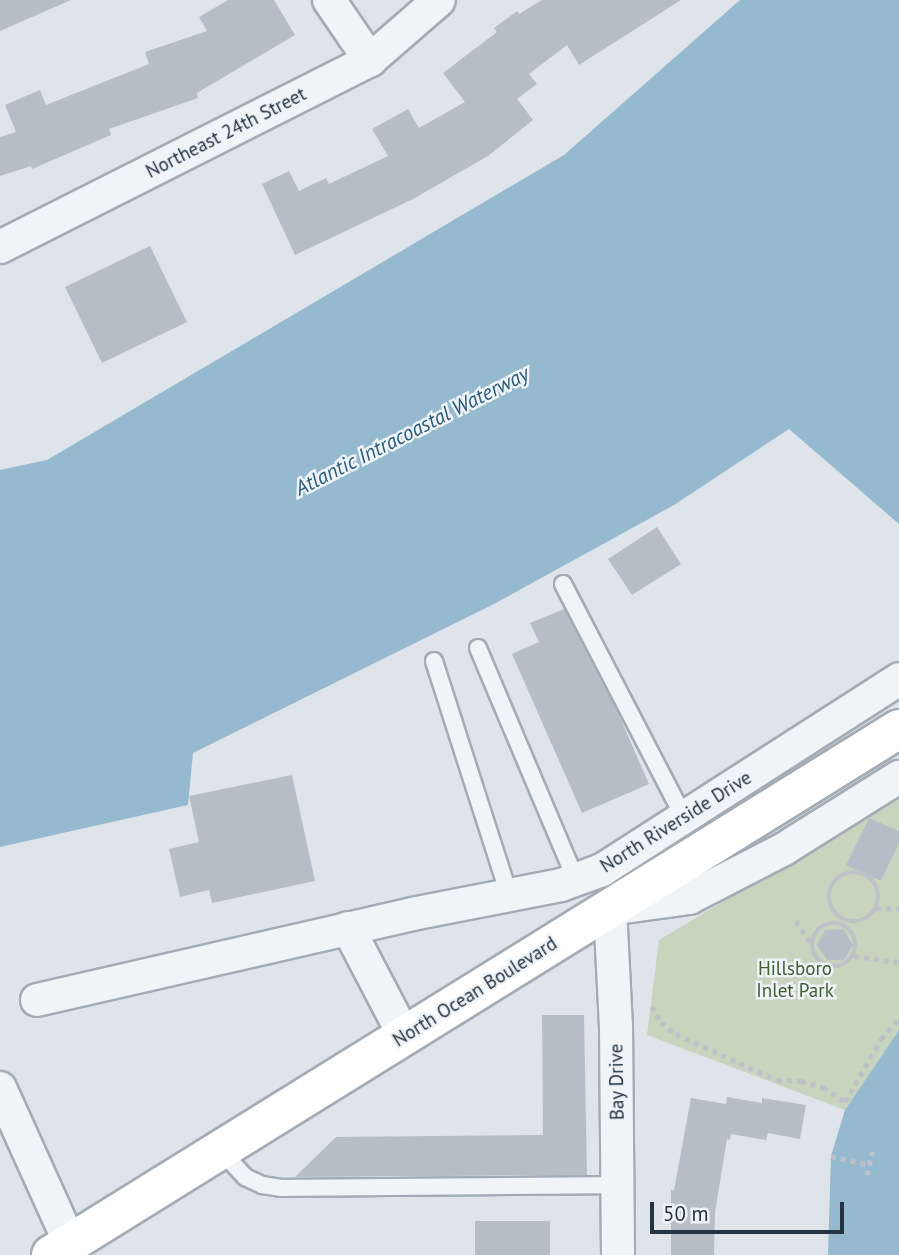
<!DOCTYPE html>
<html>
<head>
<meta charset="utf-8">
<style>
  body { margin:0 }
  #map { position:relative; width:899px; height:1255px; overflow:hidden; background:#dee4e9; font-family:"PT Sans",sans-serif }
  div>[style] { position:absolute }
  .green>* { inset:0; background:#c7d4be }
  .water>* { inset:0; background:#95b9ce }
  .building>* { inset:0; background:#b5bec7 }
  .path>* { height:4.5px; margin-top:-2.25px; transform-origin:0; background:repeating-linear-gradient(90deg,#bcc2c8 0 5px,transparent 0 10px) }
  .path>.ring { margin:-2.25px; padding:0; box-sizing:content-box; background:none; border:4.5px solid #bcc2c8; border-radius:50% }
  .roads { filter:drop-shadow(2px 0 #a3acb4) drop-shadow(-2px 0 #a3acb4) drop-shadow(0 2px #a3acb4) drop-shadow(0 -2px #a3acb4) }
  .service>* { height:16px; margin:-8px; padding:0 8px; transform-origin:8px; border-radius:8px; background:#f1f4f7 }
  .minor>* { height:32px; margin:-16px; padding:0 16px; transform-origin:16px; border-radius:16px; background:#f1f4f7 }
  .secondary>* { height:38px; margin:-19px; padding:0 19px; transform-origin:19px; border-radius:19px; background:#fff }
  span { translate:-50% -50%; white-space:nowrap; text-align:center; line-height:1.15; -webkit-text-stroke:5px #eef3f7; paint-order:stroke }
  .street-label { font-size:19px; color:#253442 }
  .park-label { font-size:19px; color:#415f31 }
  .water-label { font-size:21px; color:#2b5b7b; font-style:italic }
  .scale { position:absolute; left:650px; top:1202px; width:194px; height:32px; box-sizing:border-box; border:4px solid #253442; border-top:0; padding-left:9px; font-size:21px; line-height:24px; white-space:nowrap; color:#253442; -webkit-text-stroke:5px #eef3f7; paint-order:stroke }
</style>
</head>
<body>
<div id="map">
  <div class="green">
    <div style="clip-path:polygon(899px 796px,899px 1030px,845px 1110px,647px 1035px,659px 940px)"></div>
  </div>
  <div class="water">
    <div style="clip-path:polygon(740px 0,899px 0,899px 524px,789px 429px,674px 505px,494px 604px,193px 753px,188px 805px,0 847px,0 470px,47px 460px,564px 155px)"></div>
    <div style="clip-path:polygon(899px 1030px,899px 1255px,828px 1255px,831px 1156px,845px 1110px)"></div>
  </div>
  <div class="building">
    <div style="clip-path:polygon(0 0,71px 0,0 31px)"></div>
    <div style="clip-path:polygon(228px 0,274px 0,295px 35px,197px 93px,198px 98px,109px 129px,111px 135px,32px 169px,31px 166px,0 176px,0 137px,16px 132px,5px 105px,40px 90px,46px 105px,149px 64px,145px 52px,207px 31px,199px 17px)"></div>
    <div style="clip-path:polygon(542px 0,681px 0,579px 65px,567px 45px,529px 74px,537px 84px,517px 99px,533px 120px,488px 156px,413px 199px,295px 255px,262px 184px,289px 171px,299px 191px,326px 178px,329px 184px,388px 156px,372px 129px,408px 109px,419px 128px,465px 102px,443px 73px,497px 32px,494px 28px,517px 11px,519px 14px)"></div>
    <div style="clip-path:polygon(150px 246px,187px 322px,102px 363px,65px 287px)"></div>
    <div style="clip-path:polygon(657px 527px,681px 564px,632px 595px,608px 559px)"></div>
    <div style="clip-path:polygon(564px 609px,618px 713px,649px 784px,582px 813px,512px 654px,539px 642px,530px 623px)"></div>
    <div style="clip-path:polygon(292px 775px,315px 881px,212px 903px,209px 890px,180px 897px,169px 849px,199px 842px,189px 796px)"></div>
    <div style="clip-path:polygon(869px 818px,899px 831px,899px 843px,881px 881px,846px 865px)"></div>
    <div style="clip-path:polygon(843px 929px,853px 945px,844px 960px,827px 960px,817px 945px,825px 930px)"></div>
    <div style="clip-path:polygon(542px 1015px,584px 1015px,587px 1175px,295px 1177px,336px 1137px,543px 1135px)"></div>
    <div style="clip-path:polygon(727px 1097px,762px 1103px,762px 1098px,806px 1105px,800px 1139px,768px 1133px,766px 1140px,731px 1134px,730px 1140px,727px 1139px,715px 1212px,714px 1255px,671px 1255px,671px 1190px,674px 1190px,691px 1098px,726px 1104px)"></div>
    <div style="clip-path:polygon(475px 1221px,550px 1221px,550px 1255px,475px 1255px)"></div>
  </div>
  <div class="path">
    <div class="ring" style="left:829px;top:872px;width:45.5px;height:45.5px"></div>
    <div style="left:876px;top:908px;width:23px;rotate:2deg"></div>
    <div style="left:796px;top:921px;width:27px;rotate:56deg"></div>
    <div class="ring" style="left:812px;top:923px;width:39.5px;height:39.5px"></div>
    <div style="left:854px;top:956px;width:45px;rotate:7.6deg"></div>
    <div style="left:652px;top:1006px;width:18px;rotate:61deg"></div>
    <div style="left:661px;top:1022px;width:19px;rotate:39deg"></div>
    <div style="left:676px;top:1034px;width:111px;rotate:24.5deg"></div>
    <div style="left:777px;top:1080px;width:24px;rotate:2deg"></div>
    <div style="left:801px;top:1081px;width:23px;rotate:15deg"></div>
    <div style="left:823px;top:1087px;width:27px;rotate:34deg"></div>
    <div style="left:845px;top:1102px;width:73px;rotate:-60.3deg"></div>
    <div style="left:881px;top:1039px;width:27px;rotate:-48deg"></div>
    <div style="left:831px;top:1156px;width:39px;rotate:13deg"></div>
    <div style="left:867px;top:1175px;width:24px;rotate:-78deg"></div>
  </div>
  <div class="roads">
    <div class="service">
      <div style="left:563px;top:584px;width:265px;rotate:62.6deg"></div>
      <div style="left:478px;top:648px;width:252px;rotate:67.1deg"></div>
      <div style="left:434px;top:661px;width:246px;rotate:72.2deg"></div>
      <div style="left:220px;top:1150px;width:37px;rotate:47deg"></div>
      <div style="left:245px;top:1177px;width:19px;rotate:25deg"></div>
      <div style="left:262px;top:1185px;width:19px;rotate:9deg"></div>
      <div style="left:281px;top:1188px;width:337px;rotate:-0.5deg"></div>
    </div>
    <div class="minor">
      <div style="left:329px;top:0;width:73px;rotate:55.7deg"></div>
      <div style="left:0;top:247px;width:415px;rotate:-26.8deg"></div>
      <div style="left:370px;top:60px;width:91px;rotate:-41deg"></div>
      <div style="left:348px;top:928px;width:121px;rotate:62.4deg"></div>
      <div style="left:37px;top:1000px;width:385px;rotate:-12.9deg"></div>
      <div style="left:412px;top:914px;width:152px;rotate:-11deg"></div>
      <div style="left:561px;top:885px;width:44px;rotate:-20.1deg"></div>
      <div style="left:602px;top:870px;width:353px;rotate:-32.7deg"></div>
      <div style="left:0;top:1088px;width:170px;rotate:65.7deg"></div>
      <div style="left:618px;top:1255px;width:228px;rotate:-90.5deg"></div>
      <div style="left:616px;top:1027px;width:118px;rotate:-92.9deg"></div>
      <div style="left:610px;top:909px;width:80px;rotate:-7.9deg"></div>
      <div style="left:689px;top:898px;width:107px;rotate:-27.3deg"></div>
      <div style="left:784px;top:849px;width:136px;rotate:-32.1deg"></div>
    </div>
    <div class="secondary">
      <div style="left:51px;top:1255px;width:998px;rotate:-31.81deg"></div>
    </div>
  </div>
  <div class="street-label">
    <span style="left:226px;top:133px;rotate:-27deg">Northeast 24th Street</span>
    <span style="left:676px;top:822px;rotate:-32deg">North Riverside Drive</span>
    <span style="left:475px;top:992px;rotate:-32deg">North Ocean Boulevard</span>
    <span style="left:617px;top:1082px;rotate:-91deg">Bay Drive</span>
  </div>
  <div class="park-label">
    <span style="left:795px;top:980px">Hillsboro<br>Inlet Park</span>
  </div>
  <div class="water-label">
    <span style="left:412px;top:431px;rotate:-27deg">Atlantic Intracoastal Waterway</span>
  </div>
  <div class="scale">50 m</div>
</div>
</body>
</html>
